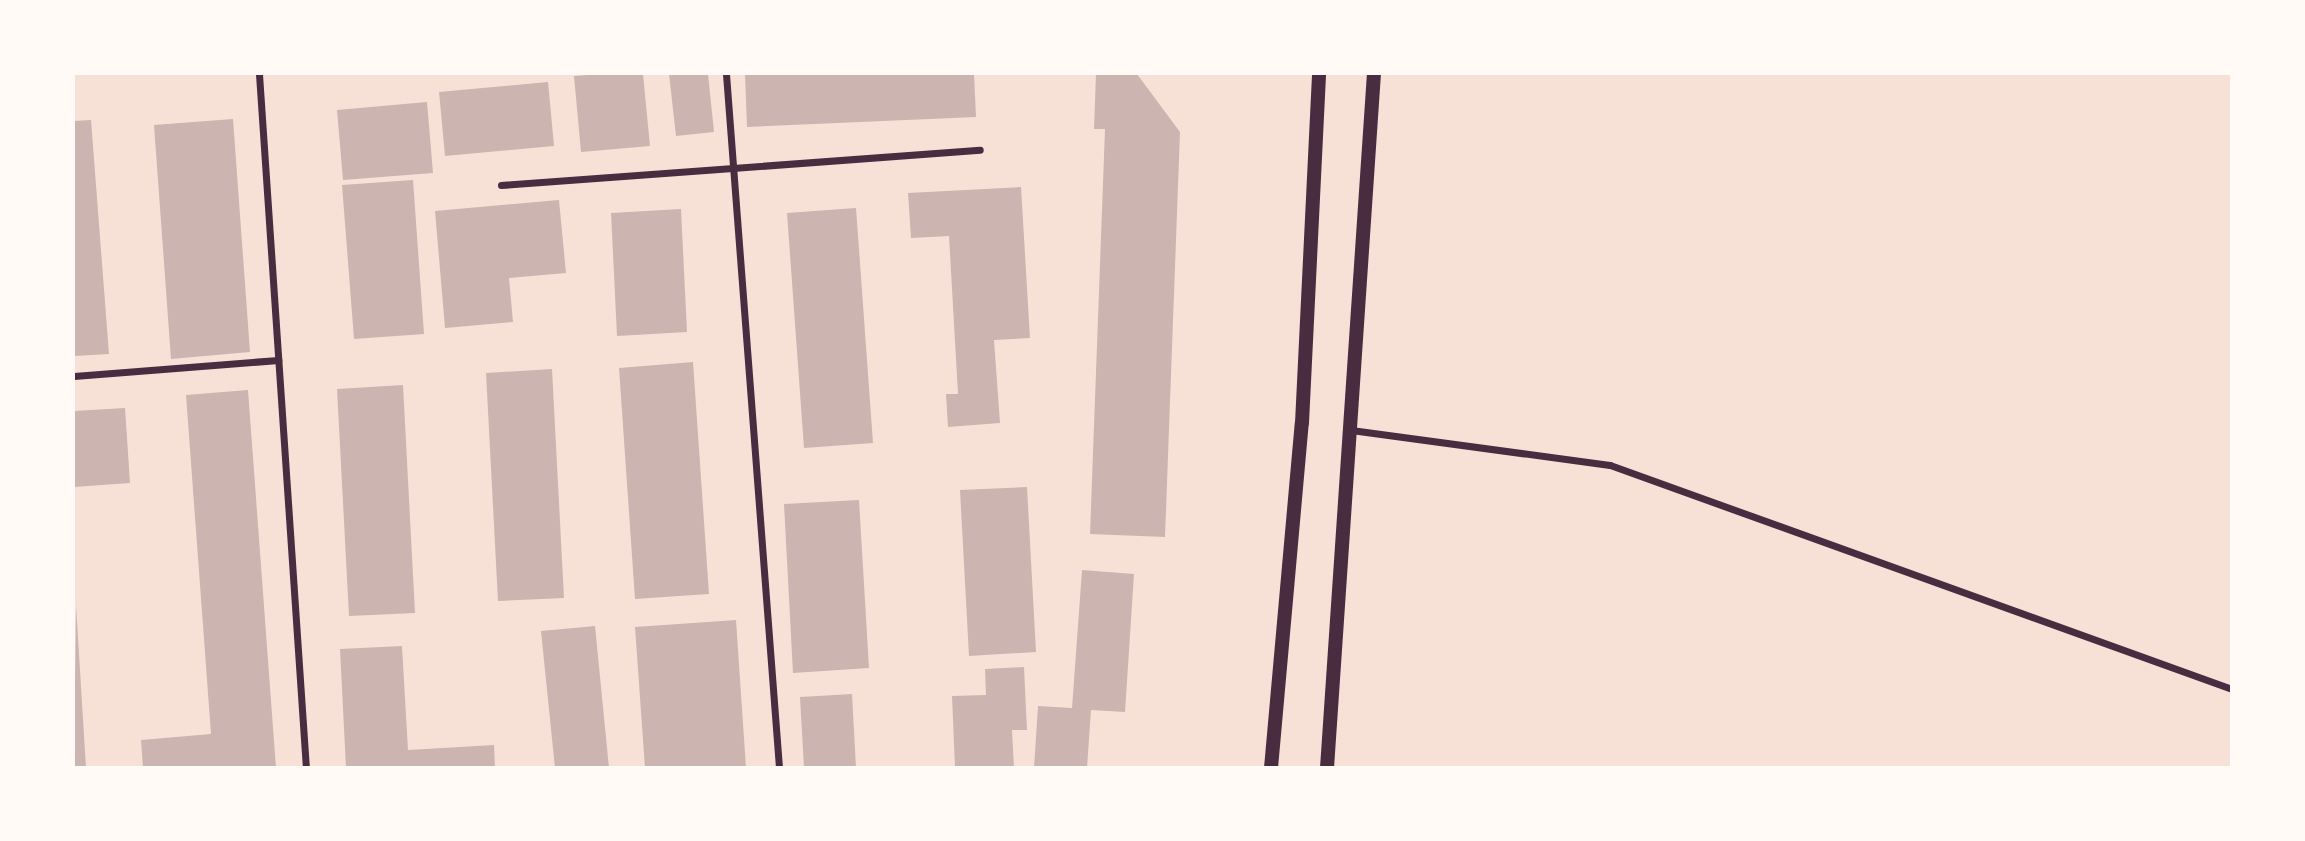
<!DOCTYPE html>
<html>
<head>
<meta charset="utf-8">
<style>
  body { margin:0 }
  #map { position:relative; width:2305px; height:841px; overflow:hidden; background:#f7e1d7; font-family:Quicksand,sans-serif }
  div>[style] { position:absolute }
  .building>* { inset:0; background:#ccb4b1 }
  .minor>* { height:7px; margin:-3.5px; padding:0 3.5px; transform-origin:3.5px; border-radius:3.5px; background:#4a2c40 }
  .secondary>* { height:14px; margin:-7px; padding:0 7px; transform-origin:7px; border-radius:7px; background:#4a2c40 }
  span { translate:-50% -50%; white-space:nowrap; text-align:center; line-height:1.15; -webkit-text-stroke:5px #fffaf5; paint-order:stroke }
  .frame { position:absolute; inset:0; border:75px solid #fffaf5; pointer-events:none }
</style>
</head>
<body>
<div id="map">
  <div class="building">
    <div style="clip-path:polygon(601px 74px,643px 74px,650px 146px,581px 152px,574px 76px)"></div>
    <div style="clip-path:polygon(669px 74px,708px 74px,714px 132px,676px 136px)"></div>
    <div style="clip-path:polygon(745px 74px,974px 74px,976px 117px,747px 127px)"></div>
    <div style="clip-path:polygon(1096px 74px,1137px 74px,1180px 132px,1165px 537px,1090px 534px,1105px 129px,1094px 129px)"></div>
    <div style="clip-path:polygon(548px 82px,554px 146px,445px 156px,439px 92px)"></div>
    <div style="clip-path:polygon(427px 102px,433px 173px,343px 180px,337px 110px)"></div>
    <div style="clip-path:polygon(233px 119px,250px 352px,171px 359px,154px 125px)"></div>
    <div style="clip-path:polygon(91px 120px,109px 354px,74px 356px,74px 121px)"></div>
    <div style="clip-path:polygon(413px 180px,424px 334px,354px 339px,342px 185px)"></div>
    <div style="clip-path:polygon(1021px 187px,1030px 338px,994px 340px,1000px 423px,948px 427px,946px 394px,958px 394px,949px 236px,911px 238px,908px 193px)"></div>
    <div style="clip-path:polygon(559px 200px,566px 273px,509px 278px,513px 322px,445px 328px,435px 211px)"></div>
    <div style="clip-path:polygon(856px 208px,873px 443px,804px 448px,787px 213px)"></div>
    <div style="clip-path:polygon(681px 209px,687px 332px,617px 336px,611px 213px)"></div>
    <div style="clip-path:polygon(693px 362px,709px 594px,635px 599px,619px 368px)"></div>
    <div style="clip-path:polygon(552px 369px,564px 598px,498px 601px,486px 373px)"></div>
    <div style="clip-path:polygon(403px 385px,415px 613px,349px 616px,337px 389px)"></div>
    <div style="clip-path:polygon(248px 390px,276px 768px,143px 768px,141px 740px,211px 734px,186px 395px)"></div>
    <div style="clip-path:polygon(125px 408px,130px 483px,74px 487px,74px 411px)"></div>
    <div style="clip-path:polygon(1027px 487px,1036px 652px,969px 656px,960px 490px)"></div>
    <div style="clip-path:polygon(859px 500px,869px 668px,793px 673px,784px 504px)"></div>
    <div style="clip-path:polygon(1082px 570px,1134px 574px,1125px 712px,1091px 710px,1087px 768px,1034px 768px,1038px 706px,1072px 708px)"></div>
    <div style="clip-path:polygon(76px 605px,86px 768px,74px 768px)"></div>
    <div style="clip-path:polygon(736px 620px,746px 768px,645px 768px,635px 627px)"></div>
    <div style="clip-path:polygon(595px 626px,609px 768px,555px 768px,541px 631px)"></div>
    <div style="clip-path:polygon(402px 646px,408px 750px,494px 745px,495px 768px,346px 768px,340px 649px)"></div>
    <div style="clip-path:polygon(1024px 667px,1027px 730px,1012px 730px,1014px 768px,955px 768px,952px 696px,986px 695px,985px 669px)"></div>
    <div style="clip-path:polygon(852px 694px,856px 768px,804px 768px,800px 697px)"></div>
  </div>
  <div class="minor">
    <div style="left:259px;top:74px;width:696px;rotate:86.13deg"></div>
    <div style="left:726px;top:74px;width:696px;rotate:85.63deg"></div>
    <div style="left:501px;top:185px;width:480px;rotate:-4.2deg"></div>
    <div style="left:74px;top:376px;width:205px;rotate:-4.5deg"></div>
    <div style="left:1351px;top:430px;width:261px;rotate:7.7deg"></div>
    <div style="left:1610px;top:465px;width:661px;rotate:19.81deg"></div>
  </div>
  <div class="secondary">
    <div style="left:1271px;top:768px;width:346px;rotate:-84.9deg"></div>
    <div style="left:1302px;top:423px;width:349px;rotate:-87.2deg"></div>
    <div style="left:1327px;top:768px;width:696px;rotate:-86.13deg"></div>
  </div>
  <div class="frame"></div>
</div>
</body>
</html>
